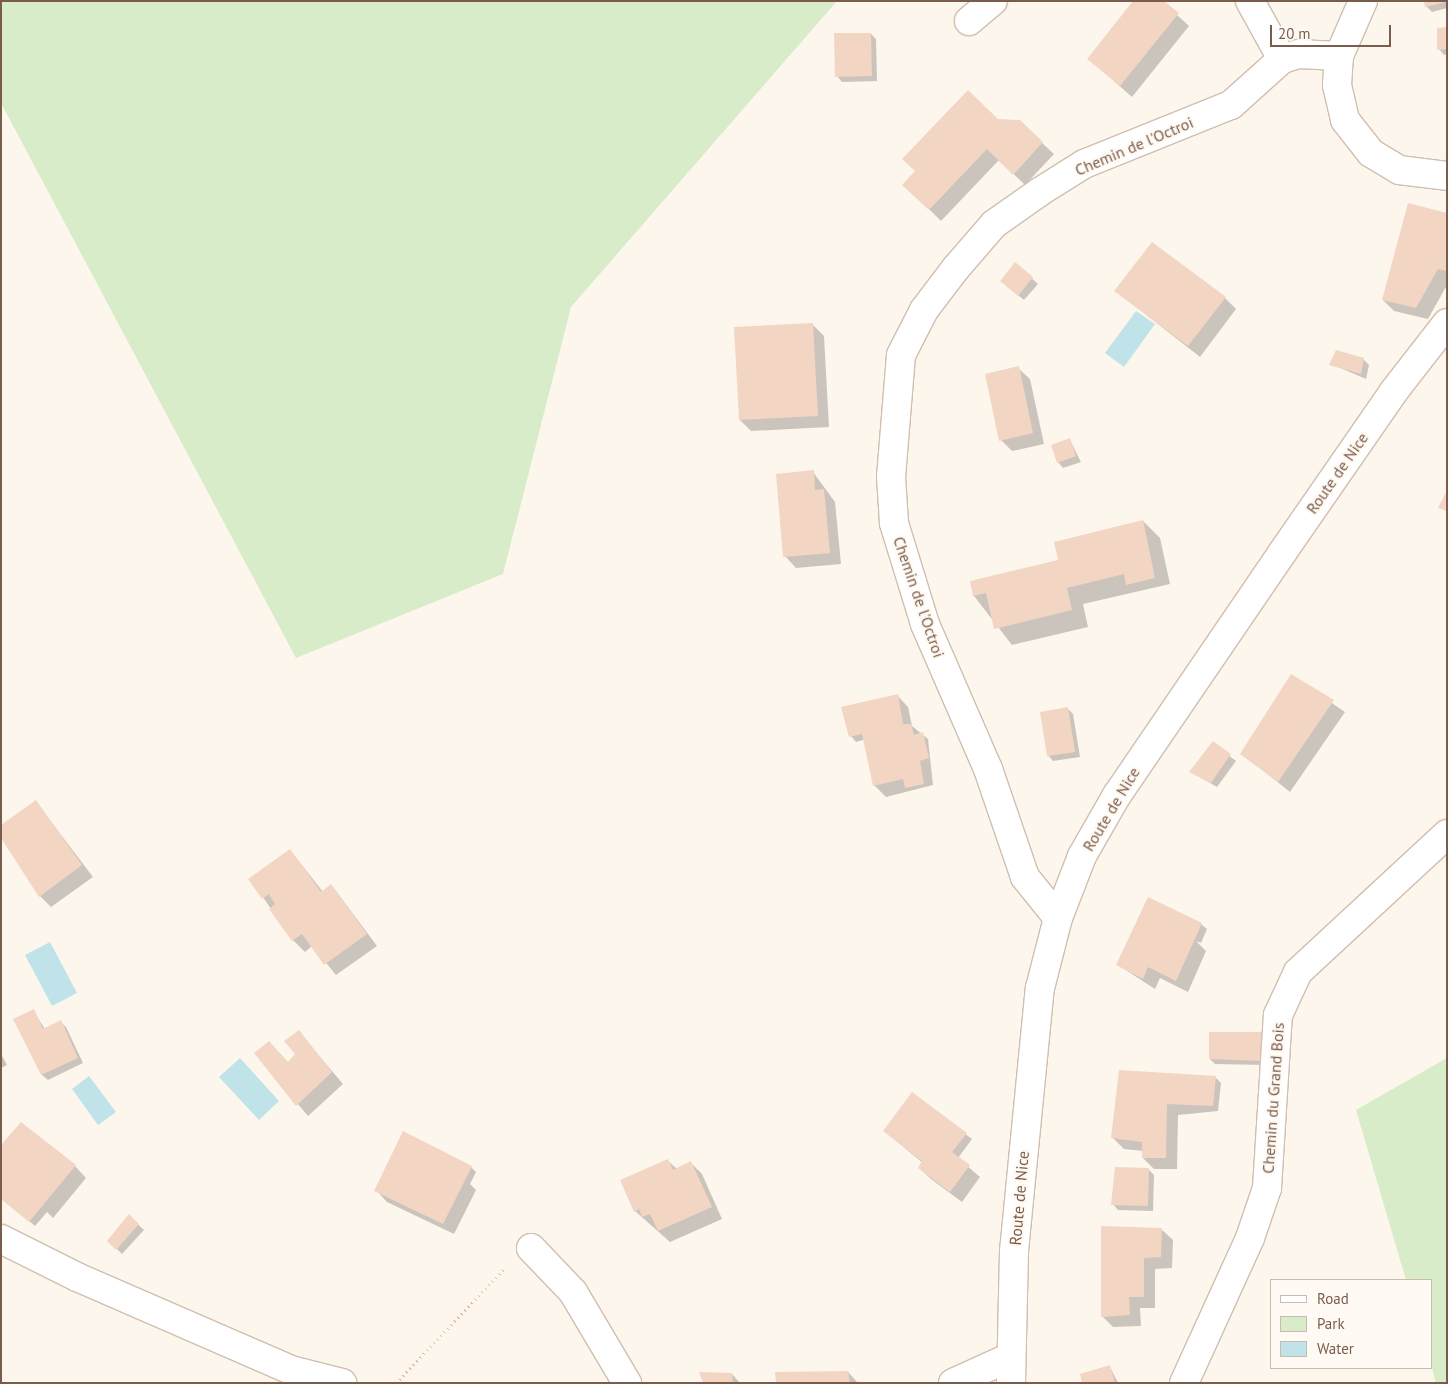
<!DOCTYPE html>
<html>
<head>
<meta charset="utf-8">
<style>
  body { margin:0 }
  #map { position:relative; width:1448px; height:1384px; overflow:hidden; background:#fdf6ec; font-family:"PT Sans",sans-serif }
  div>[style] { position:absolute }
  .green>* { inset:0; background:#d8ecc9 }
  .water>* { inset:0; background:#bfe3e8 }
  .shadow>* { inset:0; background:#0003 }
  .building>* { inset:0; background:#f3d5c3 }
  .path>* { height:3px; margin-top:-1.5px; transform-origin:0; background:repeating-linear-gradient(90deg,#d9b8a5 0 1px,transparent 0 5px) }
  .roads { filter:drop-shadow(1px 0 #d1beb0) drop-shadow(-1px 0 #d1beb0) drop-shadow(0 1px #d1beb0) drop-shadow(0 -1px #d1beb0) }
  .minor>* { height:28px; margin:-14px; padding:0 14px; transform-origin:14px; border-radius:14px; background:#fff }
  .secondary>* { height:28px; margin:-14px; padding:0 14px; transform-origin:14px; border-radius:14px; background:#fff }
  span { translate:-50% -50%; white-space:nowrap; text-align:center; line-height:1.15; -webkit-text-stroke:5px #fffaf3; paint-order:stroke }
  .street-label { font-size:16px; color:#7a5c4d }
  .frame { position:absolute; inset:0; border:2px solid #7a5c4d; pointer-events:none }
  .legend { position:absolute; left:1270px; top:1279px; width:162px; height:90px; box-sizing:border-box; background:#fffaf3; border:1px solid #cabbb1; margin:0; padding:6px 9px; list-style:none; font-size:15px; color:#7a5c4d }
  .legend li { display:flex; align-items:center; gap:10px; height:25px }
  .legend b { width:25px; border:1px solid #cabbb1 }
  .scale { position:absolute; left:1270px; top:25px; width:121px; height:22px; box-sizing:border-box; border:2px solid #7a5c4d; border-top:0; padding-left:6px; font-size:15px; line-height:18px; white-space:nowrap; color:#7a5c4d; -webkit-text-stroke:4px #fffaf3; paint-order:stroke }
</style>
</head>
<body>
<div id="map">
  <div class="green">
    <div style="clip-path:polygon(1px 1px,837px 1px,571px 307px,503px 574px,296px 658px,1px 103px)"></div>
    <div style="clip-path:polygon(1447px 1058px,1447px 1383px,1436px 1383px,1432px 1368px,1432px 1280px,1406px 1280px,1356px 1110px)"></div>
  </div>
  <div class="water">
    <div style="clip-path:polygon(1136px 311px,1155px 324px,1124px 367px,1105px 353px)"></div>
    <div style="clip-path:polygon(50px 942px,77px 993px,52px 1006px,25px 955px)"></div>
    <div style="clip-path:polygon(240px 1058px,279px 1101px,259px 1120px,219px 1077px)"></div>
    <div style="clip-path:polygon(89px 1076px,116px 1112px,98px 1125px,72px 1089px)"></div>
  </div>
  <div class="shadow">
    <div style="clip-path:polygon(1162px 1px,1189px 26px,1132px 97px,1089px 59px)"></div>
    <div style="clip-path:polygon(1447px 1px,1447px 8px,1432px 12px,1426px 6px)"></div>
    <div style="clip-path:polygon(1447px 28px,1447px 54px,1444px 55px,1439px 49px)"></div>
    <div style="clip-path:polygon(871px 34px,876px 39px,877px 81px,842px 82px,837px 76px)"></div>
    <div style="clip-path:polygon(998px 120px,1042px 143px,1054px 154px,1025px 185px,999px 160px,941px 221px,904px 184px,916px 171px)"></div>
    <div style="clip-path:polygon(1447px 214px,1447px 285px,1428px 319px,1394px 311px,1383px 300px)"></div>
    <div style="clip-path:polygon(1016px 264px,1038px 284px,1024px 300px,1007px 286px)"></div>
    <div style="clip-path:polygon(1116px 291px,1225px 298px,1236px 309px,1200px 357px)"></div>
    <div style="clip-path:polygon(813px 325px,824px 336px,829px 427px,751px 431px,740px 420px)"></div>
    <div style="clip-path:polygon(1363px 359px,1369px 365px,1366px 379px,1331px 364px)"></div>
    <div style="clip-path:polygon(1018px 368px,1030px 379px,1044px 444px,1012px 451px,1001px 440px)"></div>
    <div style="clip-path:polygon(1070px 440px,1081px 462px,1063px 468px,1058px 462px)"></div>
    <div style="clip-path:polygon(813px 472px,835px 502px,841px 564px,796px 568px,785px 556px)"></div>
    <div style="clip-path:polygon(1143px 521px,1160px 538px,1170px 584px,1083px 604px,1088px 627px,1012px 645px,974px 596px,971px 582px,1060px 561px)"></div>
    <div style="clip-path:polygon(1292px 676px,1345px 712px,1290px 792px,1241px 753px)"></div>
    <div style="clip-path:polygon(897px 695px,908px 707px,912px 726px,928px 739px,933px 785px,886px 797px,874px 785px,866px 739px,856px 742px,851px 736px)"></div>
    <div style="clip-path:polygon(1068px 709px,1073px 714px,1080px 757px,1053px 761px,1048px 755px)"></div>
    <div style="clip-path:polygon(1213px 743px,1236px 761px,1217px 787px,1191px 772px)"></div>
    <div style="clip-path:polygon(36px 802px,93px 877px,51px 907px,40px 896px)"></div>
    <div style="clip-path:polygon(290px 850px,323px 892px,331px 886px,336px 891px,377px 946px,336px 975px,312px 946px,305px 952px,293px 940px,250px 879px)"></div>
    <div style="clip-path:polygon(1201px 924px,1207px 929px,1201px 943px,1196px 941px,1206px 951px,1188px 992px,1160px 978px,1155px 989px,1118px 965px)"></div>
    <div style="clip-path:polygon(33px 1011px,45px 1029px,60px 1022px,66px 1027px,83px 1063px,48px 1080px,42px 1075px,15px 1020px)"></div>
    <div style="clip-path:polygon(299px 1032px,343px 1084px,308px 1116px,256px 1054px,288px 1063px,297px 1054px)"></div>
    <div style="clip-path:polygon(1262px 1034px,1268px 1039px,1266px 1065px,1215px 1064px,1210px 1059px)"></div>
    <div style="clip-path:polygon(1px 1054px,7px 1065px,1px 1068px)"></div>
    <div style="clip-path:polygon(1120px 1072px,1215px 1077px,1221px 1083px,1218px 1111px,1178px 1115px,1177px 1169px,1154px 1169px,1143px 1158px,1143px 1151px,1124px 1149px,1113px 1138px)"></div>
    <div style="clip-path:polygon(912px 1094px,972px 1139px,958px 1158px,980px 1177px,962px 1202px,931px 1179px,919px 1168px,923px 1163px,884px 1131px)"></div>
    <div style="clip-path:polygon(668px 1161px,677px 1169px,691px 1163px,702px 1174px,722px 1219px,670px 1242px,635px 1211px,622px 1181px)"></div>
    <div style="clip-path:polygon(75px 1166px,86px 1178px,53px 1218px,47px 1212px,35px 1226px,1px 1198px)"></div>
    <div style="clip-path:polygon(471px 1167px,476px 1172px,470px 1184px,476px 1190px,454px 1234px,387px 1202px,376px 1190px)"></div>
    <div style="clip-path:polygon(1149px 1170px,1154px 1175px,1153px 1211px,1118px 1210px,1113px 1204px)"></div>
    <div style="clip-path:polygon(129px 1216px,144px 1230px,122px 1254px,109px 1241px)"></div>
    <div style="clip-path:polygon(1161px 1229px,1173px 1240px,1172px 1268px,1155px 1269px,1155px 1308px,1140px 1308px,1141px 1326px,1113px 1327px,1102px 1316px)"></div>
    <div style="clip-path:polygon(1110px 1367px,1118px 1383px,1083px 1383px)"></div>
    <div style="clip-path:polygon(848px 1372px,858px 1383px,777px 1383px)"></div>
    <div style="clip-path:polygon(732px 1374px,740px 1383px,705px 1383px)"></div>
  </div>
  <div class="building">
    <div style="clip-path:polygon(1133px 1px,1164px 1px,1179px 13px,1120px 86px,1087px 59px)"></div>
    <div style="clip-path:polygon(1424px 1px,1447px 1px,1447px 2px,1425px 7px)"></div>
    <div style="clip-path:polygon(1447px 27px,1447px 49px,1437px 50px,1437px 28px)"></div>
    <div style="clip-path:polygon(834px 33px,871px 33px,872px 76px,835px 77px)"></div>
    <div style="clip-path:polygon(968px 90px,998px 119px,1020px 120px,1043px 142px,1013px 175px,987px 149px,929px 210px,902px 185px,915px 171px,902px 159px)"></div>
    <div style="clip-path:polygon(1408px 203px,1447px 213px,1447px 271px,1438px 269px,1416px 308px,1382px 300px)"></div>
    <div style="clip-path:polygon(1152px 242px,1226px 297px,1188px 346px,1114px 291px)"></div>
    <div style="clip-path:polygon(1015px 262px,1033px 277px,1018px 296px,1000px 281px)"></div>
    <div style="clip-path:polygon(813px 323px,818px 416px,739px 420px,734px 327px)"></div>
    <div style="clip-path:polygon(1336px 350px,1364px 358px,1361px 374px,1329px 365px)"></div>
    <div style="clip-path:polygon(1019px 366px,1033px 433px,999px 441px,985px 374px)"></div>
    <div style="clip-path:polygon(1070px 438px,1076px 456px,1057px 463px,1051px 445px)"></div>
    <div style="clip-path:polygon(814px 470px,815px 490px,824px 489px,830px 553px,783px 557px,776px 474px)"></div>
    <div style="clip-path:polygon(1447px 490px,1447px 511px,1438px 508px)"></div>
    <div style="clip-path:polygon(1143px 520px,1155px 578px,1126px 585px,1124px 574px,1067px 588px,1072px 610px,994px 629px,986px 593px,973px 596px,970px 581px,1058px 560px,1054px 542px)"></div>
    <div style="clip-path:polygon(1291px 674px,1334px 700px,1278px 782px,1240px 754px)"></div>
    <div style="clip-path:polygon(898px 694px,903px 724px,911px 724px,914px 735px,923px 732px,929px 758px,920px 761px,924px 784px,905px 788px,903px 779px,873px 786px,862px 734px,849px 737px,841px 707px)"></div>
    <div style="clip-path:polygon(1068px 707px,1075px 752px,1047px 756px,1040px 712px)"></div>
    <div style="clip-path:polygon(1213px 741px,1231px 754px,1211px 783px,1189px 772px)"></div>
    <div style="clip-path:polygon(36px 800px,82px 865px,39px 897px,1px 838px,1px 825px)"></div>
    <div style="clip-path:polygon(290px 849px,321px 892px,331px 884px,367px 934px,324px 965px,302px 934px,292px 941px,269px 909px,275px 904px,269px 894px,262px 899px,248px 879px)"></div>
    <div style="clip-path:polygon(1148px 897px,1202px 923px,1176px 981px,1148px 967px,1143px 979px,1116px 965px)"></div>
    <div style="clip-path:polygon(34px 1009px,43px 1029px,61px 1020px,78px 1058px,41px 1075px,13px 1019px)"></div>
    <div style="clip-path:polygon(299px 1030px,332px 1072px,296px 1106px,254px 1053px,269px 1041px,288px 1062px,295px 1054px,284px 1041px)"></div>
    <div style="clip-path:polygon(1209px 1032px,1263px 1032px,1261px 1061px,1209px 1059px)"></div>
    <div style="clip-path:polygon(1119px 1070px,1216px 1076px,1213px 1106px,1167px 1104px,1166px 1158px,1142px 1158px,1142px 1142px,1111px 1138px)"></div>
    <div style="clip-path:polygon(912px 1092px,967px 1133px,952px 1152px,970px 1165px,950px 1192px,918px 1168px,922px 1161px,883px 1131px)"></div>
    <div style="clip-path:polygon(21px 1122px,76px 1165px,29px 1222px,1px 1199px,1px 1145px)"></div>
    <div style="clip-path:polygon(403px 1131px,472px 1166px,443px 1224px,374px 1191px)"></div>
    <div style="clip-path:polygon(668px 1159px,673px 1170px,691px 1161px,712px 1207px,658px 1231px,650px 1214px,642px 1217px,639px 1209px,634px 1212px,620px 1180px)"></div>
    <div style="clip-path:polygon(1115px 1167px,1149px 1168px,1148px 1206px,1111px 1205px)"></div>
    <div style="clip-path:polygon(129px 1214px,139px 1224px,116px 1250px,107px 1241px)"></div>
    <div style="clip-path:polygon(1101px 1226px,1162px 1228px,1161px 1257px,1144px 1258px,1144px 1297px,1129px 1297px,1130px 1315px,1101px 1317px)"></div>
    <div style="clip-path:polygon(1110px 1365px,1115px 1383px,1082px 1383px,1080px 1374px)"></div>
    <div style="clip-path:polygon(848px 1371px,850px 1383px,776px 1383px,775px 1372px)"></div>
    <div style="clip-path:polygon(699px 1372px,732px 1373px,733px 1383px,703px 1383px)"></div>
  </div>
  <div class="path">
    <div style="left:396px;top:1383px;width:156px;rotate:-46.6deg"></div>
  </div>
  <div class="roads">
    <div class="minor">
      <div style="left:1250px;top:1px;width:66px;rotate:61.1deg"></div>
      <div style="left:969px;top:21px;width:31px;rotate:-40deg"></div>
      <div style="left:1058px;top:918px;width:53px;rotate:-128.8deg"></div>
      <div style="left:1025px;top:877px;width:114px;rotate:-108.9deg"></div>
      <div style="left:988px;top:769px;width:158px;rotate:-113.5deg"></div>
      <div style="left:925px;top:624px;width:106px;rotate:-107.1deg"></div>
      <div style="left:894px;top:523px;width:46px;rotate:-93.7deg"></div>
      <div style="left:891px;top:477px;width:122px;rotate:-85.3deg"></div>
      <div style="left:901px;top:355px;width:51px;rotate:-62.9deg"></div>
      <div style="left:924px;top:310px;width:53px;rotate:-52.7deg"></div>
      <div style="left:956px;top:268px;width:58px;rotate:-49.2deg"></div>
      <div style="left:994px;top:224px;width:57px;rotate:-35.1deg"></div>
      <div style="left:1041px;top:191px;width:51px;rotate:-32.1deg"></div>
      <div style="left:1084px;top:164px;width:158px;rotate:-21.9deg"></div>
      <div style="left:1231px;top:105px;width:69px;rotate:-42deg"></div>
      <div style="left:1282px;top:59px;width:17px;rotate:-17deg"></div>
      <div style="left:1298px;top:54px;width:41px;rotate:2.8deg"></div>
      <div style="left:1px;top:1239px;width:85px;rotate:26.6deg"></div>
      <div style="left:77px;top:1277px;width:233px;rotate:23.5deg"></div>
      <div style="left:291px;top:1370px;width:53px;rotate:14.3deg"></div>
      <div style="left:531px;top:1248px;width:61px;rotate:46.3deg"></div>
      <div style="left:573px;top:1292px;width:106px;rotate:59.3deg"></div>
      <div style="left:953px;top:1383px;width:60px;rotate:-24.4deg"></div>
      <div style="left:1184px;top:1383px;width:159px;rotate:-65.5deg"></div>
      <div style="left:1250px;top:1238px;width:53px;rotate:-71.2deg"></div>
      <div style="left:1267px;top:1188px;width:173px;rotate:-86.4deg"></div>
      <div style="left:1278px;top:1015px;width:47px;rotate:-65.1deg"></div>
      <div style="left:1298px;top:972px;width:203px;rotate:-42.8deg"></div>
    </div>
    <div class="secondary">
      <div style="left:1363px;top:1px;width:60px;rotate:113.6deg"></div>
      <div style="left:1339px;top:56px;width:29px;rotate:94deg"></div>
      <div style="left:1337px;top:85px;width:36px;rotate:77deg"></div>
      <div style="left:1345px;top:120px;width:42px;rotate:51.8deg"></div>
      <div style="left:1371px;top:153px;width:33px;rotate:31deg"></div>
      <div style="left:1399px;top:170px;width:48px;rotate:7.1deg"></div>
      <div style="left:1011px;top:1383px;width:132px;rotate:-88.7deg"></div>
      <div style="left:1014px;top:1251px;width:264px;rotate:-84.4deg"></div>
      <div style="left:1040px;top:988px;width:72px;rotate:-75.6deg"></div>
      <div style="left:1058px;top:918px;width:66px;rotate:-68.8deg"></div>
      <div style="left:1082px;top:856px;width:70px;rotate:-60.2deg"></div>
      <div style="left:1117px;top:795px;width:293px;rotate:-55.7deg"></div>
      <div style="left:1282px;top:553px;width:197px;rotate:-55.3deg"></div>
      <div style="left:1394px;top:391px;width:86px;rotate:-52.1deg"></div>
    </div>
  </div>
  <div class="street-label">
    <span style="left:1134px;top:146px;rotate:-23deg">Chemin de l'Octroi</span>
    <span style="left:1337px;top:473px;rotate:-55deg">Route de Nice</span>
    <span style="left:919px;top:597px;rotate:71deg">Chemin de l'Octroi</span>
    <span style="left:1111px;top:809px;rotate:-59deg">Route de Nice</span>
    <span style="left:1273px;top:1098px;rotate:-86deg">Chemin du Grand Bois</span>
    <span style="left:1019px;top:1198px;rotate:-85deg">Route de Nice</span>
  </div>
  <div class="frame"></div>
  <ul class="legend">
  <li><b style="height:6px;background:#fff"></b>Road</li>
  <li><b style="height:14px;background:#d8ecc9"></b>Park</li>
  <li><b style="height:14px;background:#bfe3e8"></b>Water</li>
  </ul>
  <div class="scale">20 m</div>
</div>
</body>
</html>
